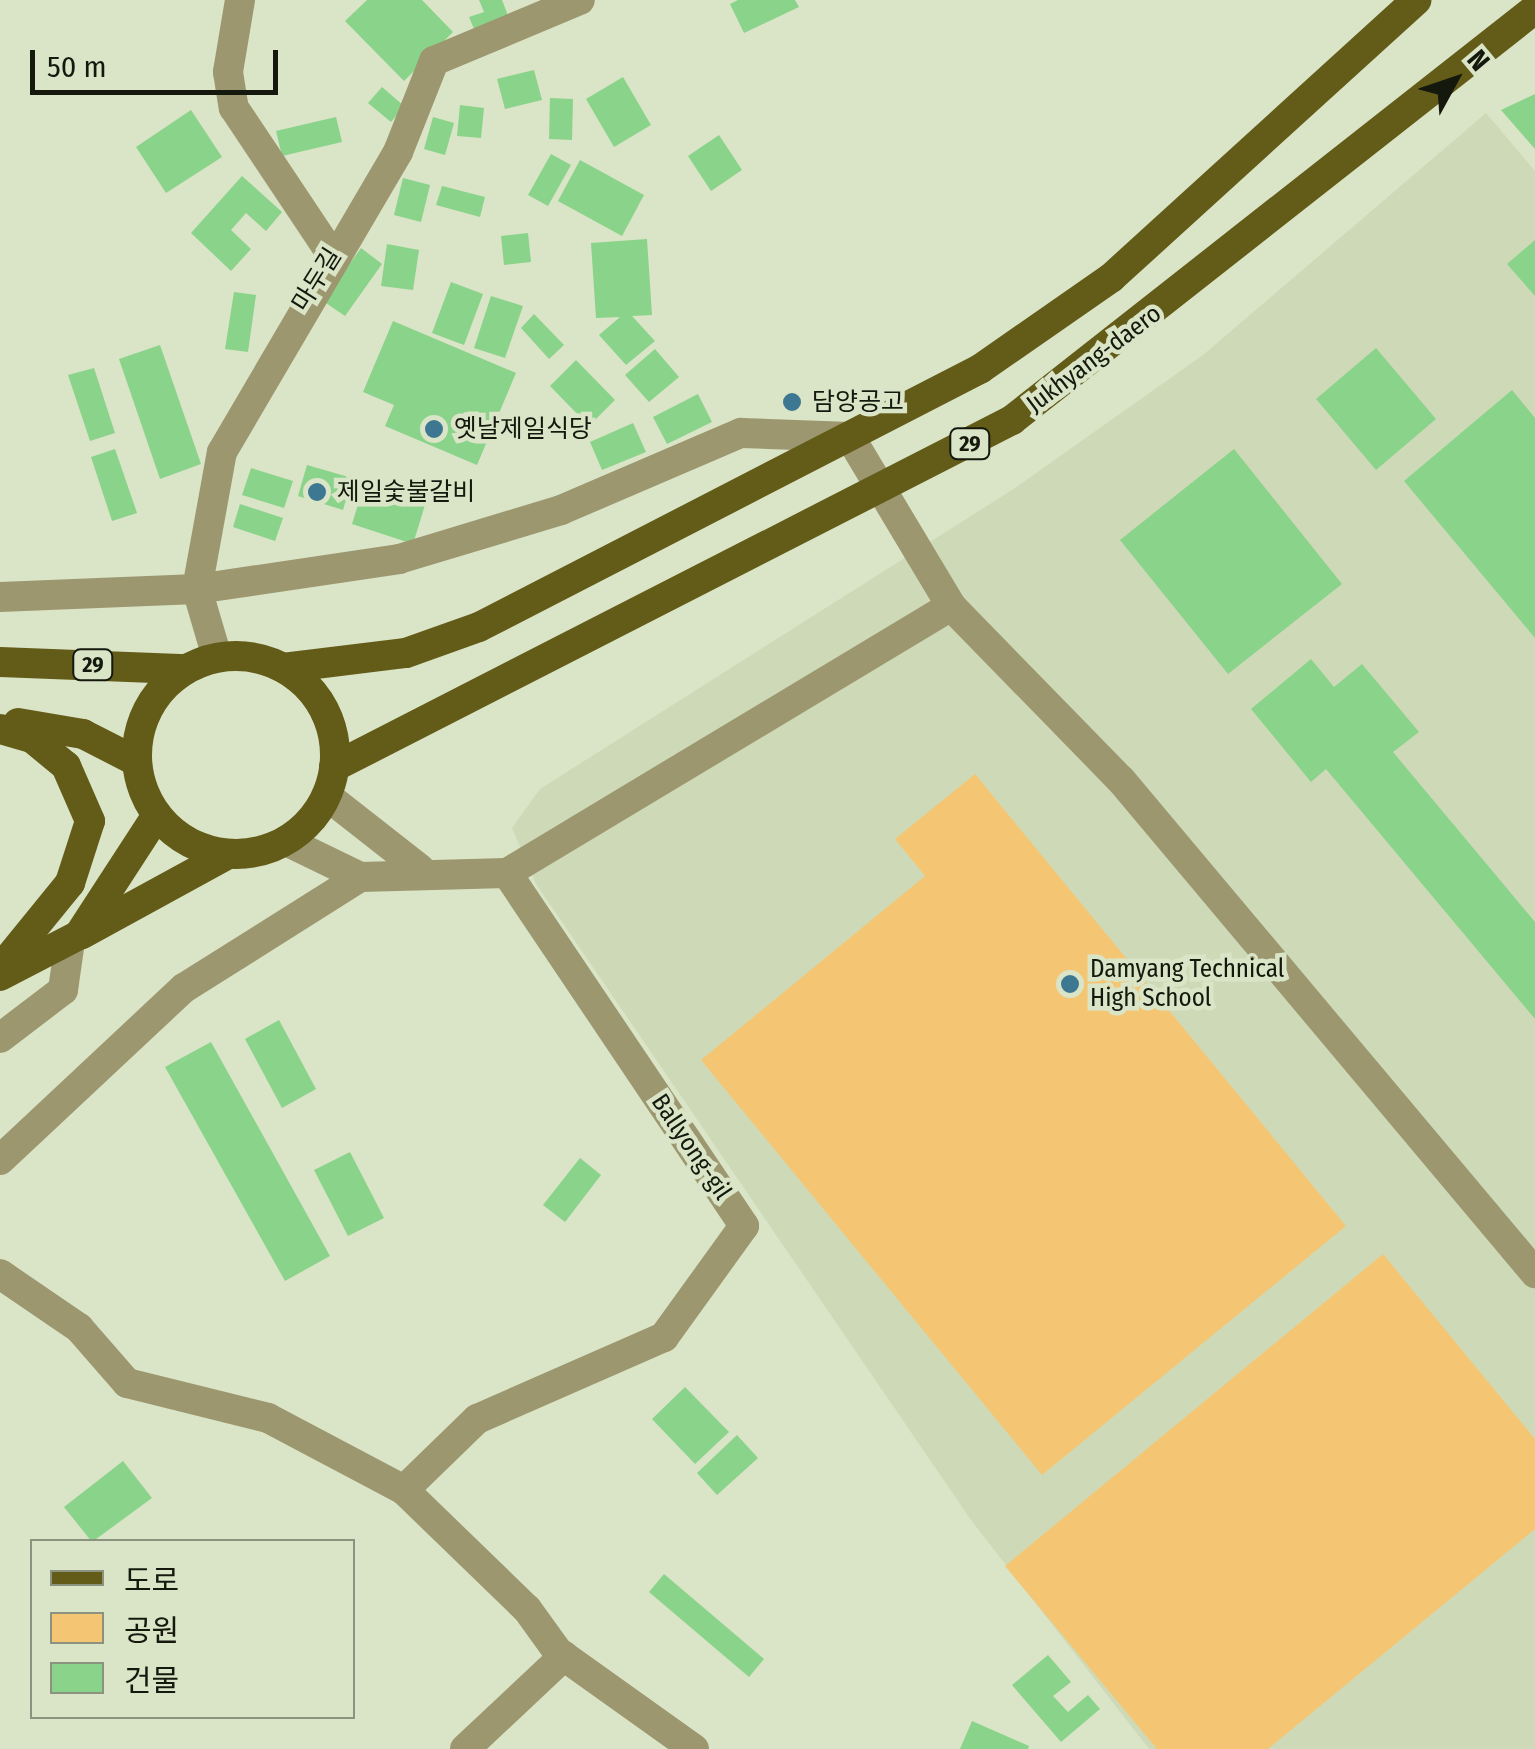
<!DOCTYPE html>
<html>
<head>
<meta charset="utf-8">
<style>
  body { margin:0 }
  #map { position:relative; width:1535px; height:1749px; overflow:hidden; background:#dae4c7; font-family:"Fira Sans Condensed","Noto Sans KR",sans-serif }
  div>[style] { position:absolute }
  .built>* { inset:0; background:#cedab7 }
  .green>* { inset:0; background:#f4c674 }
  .building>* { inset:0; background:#8ad38a }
  .minor>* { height:30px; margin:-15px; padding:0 15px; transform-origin:15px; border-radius:15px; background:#9c976f }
  .major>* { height:30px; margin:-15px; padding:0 15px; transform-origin:15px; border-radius:15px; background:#635b18 }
  .major>.ring { margin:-15px; padding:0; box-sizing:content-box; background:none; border:30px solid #635b18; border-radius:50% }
  .dots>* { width:28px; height:28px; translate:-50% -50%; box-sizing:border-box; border:5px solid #dae4c7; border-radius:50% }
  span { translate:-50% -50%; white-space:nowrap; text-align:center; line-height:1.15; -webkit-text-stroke:9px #dae4c7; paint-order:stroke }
  .shield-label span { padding:2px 8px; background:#dae4c7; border:2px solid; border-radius:8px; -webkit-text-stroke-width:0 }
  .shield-label { font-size:22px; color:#14180d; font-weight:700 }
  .street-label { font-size:25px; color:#14180d }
  .poi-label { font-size:25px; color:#14180d }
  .left { translate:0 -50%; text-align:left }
  .legend { position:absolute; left:30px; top:1539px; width:325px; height:180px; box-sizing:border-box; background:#dae4c7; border:2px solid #8b927d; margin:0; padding:12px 18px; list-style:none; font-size:30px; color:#14180d }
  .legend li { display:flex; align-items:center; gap:20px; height:50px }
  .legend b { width:50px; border:2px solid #8b927d }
  .north { position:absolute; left:1405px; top:30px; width:100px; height:100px; -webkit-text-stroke:8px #dae4c7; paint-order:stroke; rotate:50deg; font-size:28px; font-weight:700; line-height:40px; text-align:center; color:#14180d }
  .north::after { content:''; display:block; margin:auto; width:35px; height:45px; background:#14180d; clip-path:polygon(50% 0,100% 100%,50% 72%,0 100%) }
  .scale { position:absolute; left:30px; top:50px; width:248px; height:45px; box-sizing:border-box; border:5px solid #14180d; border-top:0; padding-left:12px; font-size:30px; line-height:35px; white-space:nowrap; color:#14180d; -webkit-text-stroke:8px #dae4c7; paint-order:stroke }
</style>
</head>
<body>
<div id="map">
  <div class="built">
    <div style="clip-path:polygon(1486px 113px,1535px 171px,1535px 1749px,1149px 1749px,971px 1520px,536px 884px,512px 828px,540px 789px,1012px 490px,1203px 355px)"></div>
  </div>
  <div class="green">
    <div style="clip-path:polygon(975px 774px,1346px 1226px,1042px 1475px,701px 1060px,925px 876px,895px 839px)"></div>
    <div style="clip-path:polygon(1383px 1254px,1535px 1439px,1535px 1529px,1268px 1749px,1157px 1749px,1005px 1566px)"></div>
  </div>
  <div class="building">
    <div style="clip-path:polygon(367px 0,422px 0,453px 32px,404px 81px,345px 21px)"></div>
    <div style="clip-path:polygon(479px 0,502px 0,511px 23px,477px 36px,469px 17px,484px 12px)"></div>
    <div style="clip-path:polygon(738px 0,795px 0,799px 7px,744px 33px,730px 4px)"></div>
    <div style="clip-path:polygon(534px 70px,542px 100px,505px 109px,497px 79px)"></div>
    <div style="clip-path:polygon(623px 77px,651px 125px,614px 147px,586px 99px)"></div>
    <div style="clip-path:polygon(382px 87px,404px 106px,391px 122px,368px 103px)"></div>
    <div style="clip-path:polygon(1535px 94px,1535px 149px,1501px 110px)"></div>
    <div style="clip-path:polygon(550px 98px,573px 99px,572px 140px,549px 139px)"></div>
    <div style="clip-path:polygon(460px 105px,484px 108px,481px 138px,457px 136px)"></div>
    <div style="clip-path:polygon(191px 110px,222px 157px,166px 193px,136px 147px)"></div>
    <div style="clip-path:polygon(336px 117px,342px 142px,282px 156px,276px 131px)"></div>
    <div style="clip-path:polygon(433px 117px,454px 123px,445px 155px,424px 149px)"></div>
    <div style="clip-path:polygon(719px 135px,742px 170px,711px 191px,688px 156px)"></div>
    <div style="clip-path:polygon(551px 154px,571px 165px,548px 206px,528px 195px)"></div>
    <div style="clip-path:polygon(580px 160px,644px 195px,622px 236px,558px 201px)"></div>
    <div style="clip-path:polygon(242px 176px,282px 212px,266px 231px,246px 213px,231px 230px,251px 249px,231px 271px,191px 233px)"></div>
    <div style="clip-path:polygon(403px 178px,430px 185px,421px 222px,394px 215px)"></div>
    <div style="clip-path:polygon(442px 186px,485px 197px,480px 217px,436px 205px)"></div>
    <div style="clip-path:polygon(528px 233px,531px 262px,504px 265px,501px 236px)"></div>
    <div style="clip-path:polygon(647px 239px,652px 315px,632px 316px,655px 341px,626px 365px,599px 335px,620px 317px,596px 318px,591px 243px)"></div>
    <div style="clip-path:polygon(1535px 240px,1535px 296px,1507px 264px)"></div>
    <div style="clip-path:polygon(387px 244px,419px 250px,413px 290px,381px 286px)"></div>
    <div style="clip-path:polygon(361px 248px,382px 264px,345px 316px,323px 301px)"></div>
    <div style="clip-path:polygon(451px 282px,483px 294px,464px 345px,432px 333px)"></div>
    <div style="clip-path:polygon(234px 292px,256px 295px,248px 352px,225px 349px)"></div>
    <div style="clip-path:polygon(491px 296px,523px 306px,505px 358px,474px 348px)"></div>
    <div style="clip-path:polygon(534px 314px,564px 345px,549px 359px,521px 328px)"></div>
    <div style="clip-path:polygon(393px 321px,516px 373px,477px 465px,385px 426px,394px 405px,363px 392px)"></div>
    <div style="clip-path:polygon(160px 345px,201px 464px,160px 479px,119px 359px)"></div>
    <div style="clip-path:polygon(1376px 348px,1436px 419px,1376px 470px,1316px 399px)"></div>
    <div style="clip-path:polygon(655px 349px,679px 377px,649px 402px,625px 375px)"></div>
    <div style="clip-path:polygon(576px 360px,615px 400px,589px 426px,550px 386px)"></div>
    <div style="clip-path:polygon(94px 368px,115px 433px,90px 441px,68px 375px)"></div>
    <div style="clip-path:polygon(1512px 390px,1535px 418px,1535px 638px,1404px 481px)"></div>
    <div style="clip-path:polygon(698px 394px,712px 422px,667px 444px,653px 417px)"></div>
    <div style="clip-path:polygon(633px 423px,646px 452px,602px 470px,590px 442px)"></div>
    <div style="clip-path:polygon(115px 449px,137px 513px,112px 521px,91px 457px)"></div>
    <div style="clip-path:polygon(1234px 449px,1342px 584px,1228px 674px,1120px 540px)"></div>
    <div style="clip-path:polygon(307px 465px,352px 478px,343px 510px,298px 496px)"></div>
    <div style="clip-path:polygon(251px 468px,293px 481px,284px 508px,242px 495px)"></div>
    <div style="clip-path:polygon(364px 485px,425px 505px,413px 544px,352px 524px)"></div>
    <div style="clip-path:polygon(240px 504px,283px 518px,275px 541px,233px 527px)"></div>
    <div style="clip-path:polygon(1311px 659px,1334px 687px,1362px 664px,1419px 732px,1393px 752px,1535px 922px,1535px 1019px,1326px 769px,1311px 782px,1251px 709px)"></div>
    <div style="clip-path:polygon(279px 1020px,316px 1089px,282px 1108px,245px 1039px)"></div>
    <div style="clip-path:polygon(211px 1042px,330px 1256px,285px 1281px,165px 1067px)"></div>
    <div style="clip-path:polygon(350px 1152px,384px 1218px,348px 1236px,314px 1170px)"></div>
    <div style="clip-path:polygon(580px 1158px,601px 1175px,565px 1222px,543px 1205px)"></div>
    <div style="clip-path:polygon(685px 1387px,729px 1432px,695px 1464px,652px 1419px)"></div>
    <div style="clip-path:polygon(737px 1435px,758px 1458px,717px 1495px,697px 1473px)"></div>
    <div style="clip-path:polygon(123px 1461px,152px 1498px,92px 1542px,64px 1507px)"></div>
    <div style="clip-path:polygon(664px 1574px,764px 1659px,749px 1677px,649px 1592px)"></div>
    <div style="clip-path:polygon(1048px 1655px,1071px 1682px,1053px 1696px,1068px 1712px,1088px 1695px,1100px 1709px,1061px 1742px,1012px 1685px)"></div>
    <div style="clip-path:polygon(972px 1721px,1029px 1746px,1028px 1749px,960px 1749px)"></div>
  </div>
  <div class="minor">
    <div style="left:240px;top:0;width:73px;rotate:99.5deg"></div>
    <div style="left:228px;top:72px;width:36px;rotate:81deg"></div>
    <div style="left:234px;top:108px;width:177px;rotate:56.3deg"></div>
    <div style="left:0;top:597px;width:197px;rotate:-2.3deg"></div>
    <div style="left:197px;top:589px;width:204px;rotate:-8.4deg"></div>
    <div style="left:399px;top:559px;width:169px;rotate:-16.8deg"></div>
    <div style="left:561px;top:510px;width:196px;rotate:-23.2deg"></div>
    <div style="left:741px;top:433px;width:109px;rotate:2.1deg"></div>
    <div style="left:850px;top:437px;width:197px;rotate:59.1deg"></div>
    <div style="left:951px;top:606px;width:243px;rotate:45.7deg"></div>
    <div style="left:1121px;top:780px;width:644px;rotate:49.98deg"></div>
    <div style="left:217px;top:657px;width:71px;rotate:-106.4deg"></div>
    <div style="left:197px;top:589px;width:139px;rotate:-79.7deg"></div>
    <div style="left:222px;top:452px;width:348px;rotate:-59.6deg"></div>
    <div style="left:398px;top:152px;width:98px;rotate:-68.4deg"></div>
    <div style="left:434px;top:61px;width:158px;rotate:-22.7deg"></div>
    <div style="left:327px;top:796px;width:118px;rotate:38.1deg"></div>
    <div style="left:286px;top:841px;width:82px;rotate:25.9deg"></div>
    <div style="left:360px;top:877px;width:147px;rotate:-1.6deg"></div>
    <div style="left:507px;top:873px;width:425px;rotate:56.1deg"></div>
    <div style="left:744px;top:1226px;width:137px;rotate:125.8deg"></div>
    <div style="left:664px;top:1337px;width:204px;rotate:156.3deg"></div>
    <div style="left:477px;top:1419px;width:102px;rotate:135.8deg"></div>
    <div style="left:507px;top:873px;width:518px;rotate:-31.02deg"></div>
    <div style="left:0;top:1038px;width:79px;rotate:-37.3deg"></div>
    <div style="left:63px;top:990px;width:49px;rotate:-81.9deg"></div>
    <div style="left:0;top:1160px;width:252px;rotate:-43.1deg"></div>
    <div style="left:184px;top:988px;width:208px;rotate:-32.2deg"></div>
    <div style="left:0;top:1274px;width:96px;rotate:34.4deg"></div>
    <div style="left:79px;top:1328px;width:73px;rotate:48.9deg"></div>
    <div style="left:127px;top:1383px;width:145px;rotate:13.9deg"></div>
    <div style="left:268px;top:1418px;width:154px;rotate:27.9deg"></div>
    <div style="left:404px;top:1490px;width:171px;rotate:44.1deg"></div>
    <div style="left:527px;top:1609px;width:53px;rotate:54.2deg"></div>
    <div style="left:558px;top:1652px;width:167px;rotate:35.5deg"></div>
    <div style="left:465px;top:1749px;width:136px;rotate:-43.2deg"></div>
  </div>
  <div class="major">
    <div class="ring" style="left:137px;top:656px;width:168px;height:168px"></div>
    <div style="left:0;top:662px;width:186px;rotate:2.2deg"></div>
    <div style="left:283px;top:668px;width:124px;rotate:-7deg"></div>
    <div style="left:406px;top:653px;width:77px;rotate:-19.6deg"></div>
    <div style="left:479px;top:627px;width:564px;rotate:-27.25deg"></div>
    <div style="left:980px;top:369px;width:160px;rotate:-34.8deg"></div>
    <div style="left:1111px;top:278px;width:413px;rotate:-42.3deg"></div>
    <div style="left:18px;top:723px;width:66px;rotate:9.6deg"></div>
    <div style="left:83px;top:734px;width:59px;rotate:27deg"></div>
    <div style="left:0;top:729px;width:33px;rotate:16deg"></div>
    <div style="left:32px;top:738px;width:44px;rotate:39.5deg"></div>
    <div style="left:66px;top:766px;width:60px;rotate:66.4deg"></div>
    <div style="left:90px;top:821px;width:65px;rotate:107.9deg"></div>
    <div style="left:70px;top:883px;width:111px;rotate:129.1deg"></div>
    <div style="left:334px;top:767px;width:762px;rotate:-27.1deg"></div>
    <div style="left:1012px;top:420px;width:665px;rotate:-38.16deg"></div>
    <div style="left:82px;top:934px;width:166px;rotate:-28.7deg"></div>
    <div style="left:0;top:976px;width:89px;rotate:-27.4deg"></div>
    <div style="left:79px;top:935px;width:143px;rotate:-57deg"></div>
  </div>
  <div class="dots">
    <div style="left:792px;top:402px;background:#3e7791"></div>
    <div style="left:434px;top:429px;background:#3e7791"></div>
    <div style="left:317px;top:492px;background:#3e7791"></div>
    <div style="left:1070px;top:984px;background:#3e7791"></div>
  </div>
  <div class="shield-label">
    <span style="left:970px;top:444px">29</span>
    <span style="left:93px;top:665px">29</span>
  </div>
  <div class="street-label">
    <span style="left:317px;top:280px;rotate:-58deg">마두길</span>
    <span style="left:1094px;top:359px;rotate:-37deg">Jukhyang-daero</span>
    <span style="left:691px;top:1147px;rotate:56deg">Ballyong-gil</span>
  </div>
  <div class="poi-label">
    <span class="left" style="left:812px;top:402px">담양공고</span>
    <span class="left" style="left:454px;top:429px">옛날제일식당</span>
    <span class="left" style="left:337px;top:492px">제일숯불갈비</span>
    <span class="left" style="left:1090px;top:984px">Damyang Technical<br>High School</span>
  </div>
  <ul class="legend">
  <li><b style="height:12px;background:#635b18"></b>도로</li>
  <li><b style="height:28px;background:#f4c674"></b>공원</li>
  <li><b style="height:28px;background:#8ad38a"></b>건물</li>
  </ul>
  <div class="north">N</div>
  <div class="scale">50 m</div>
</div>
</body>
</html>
